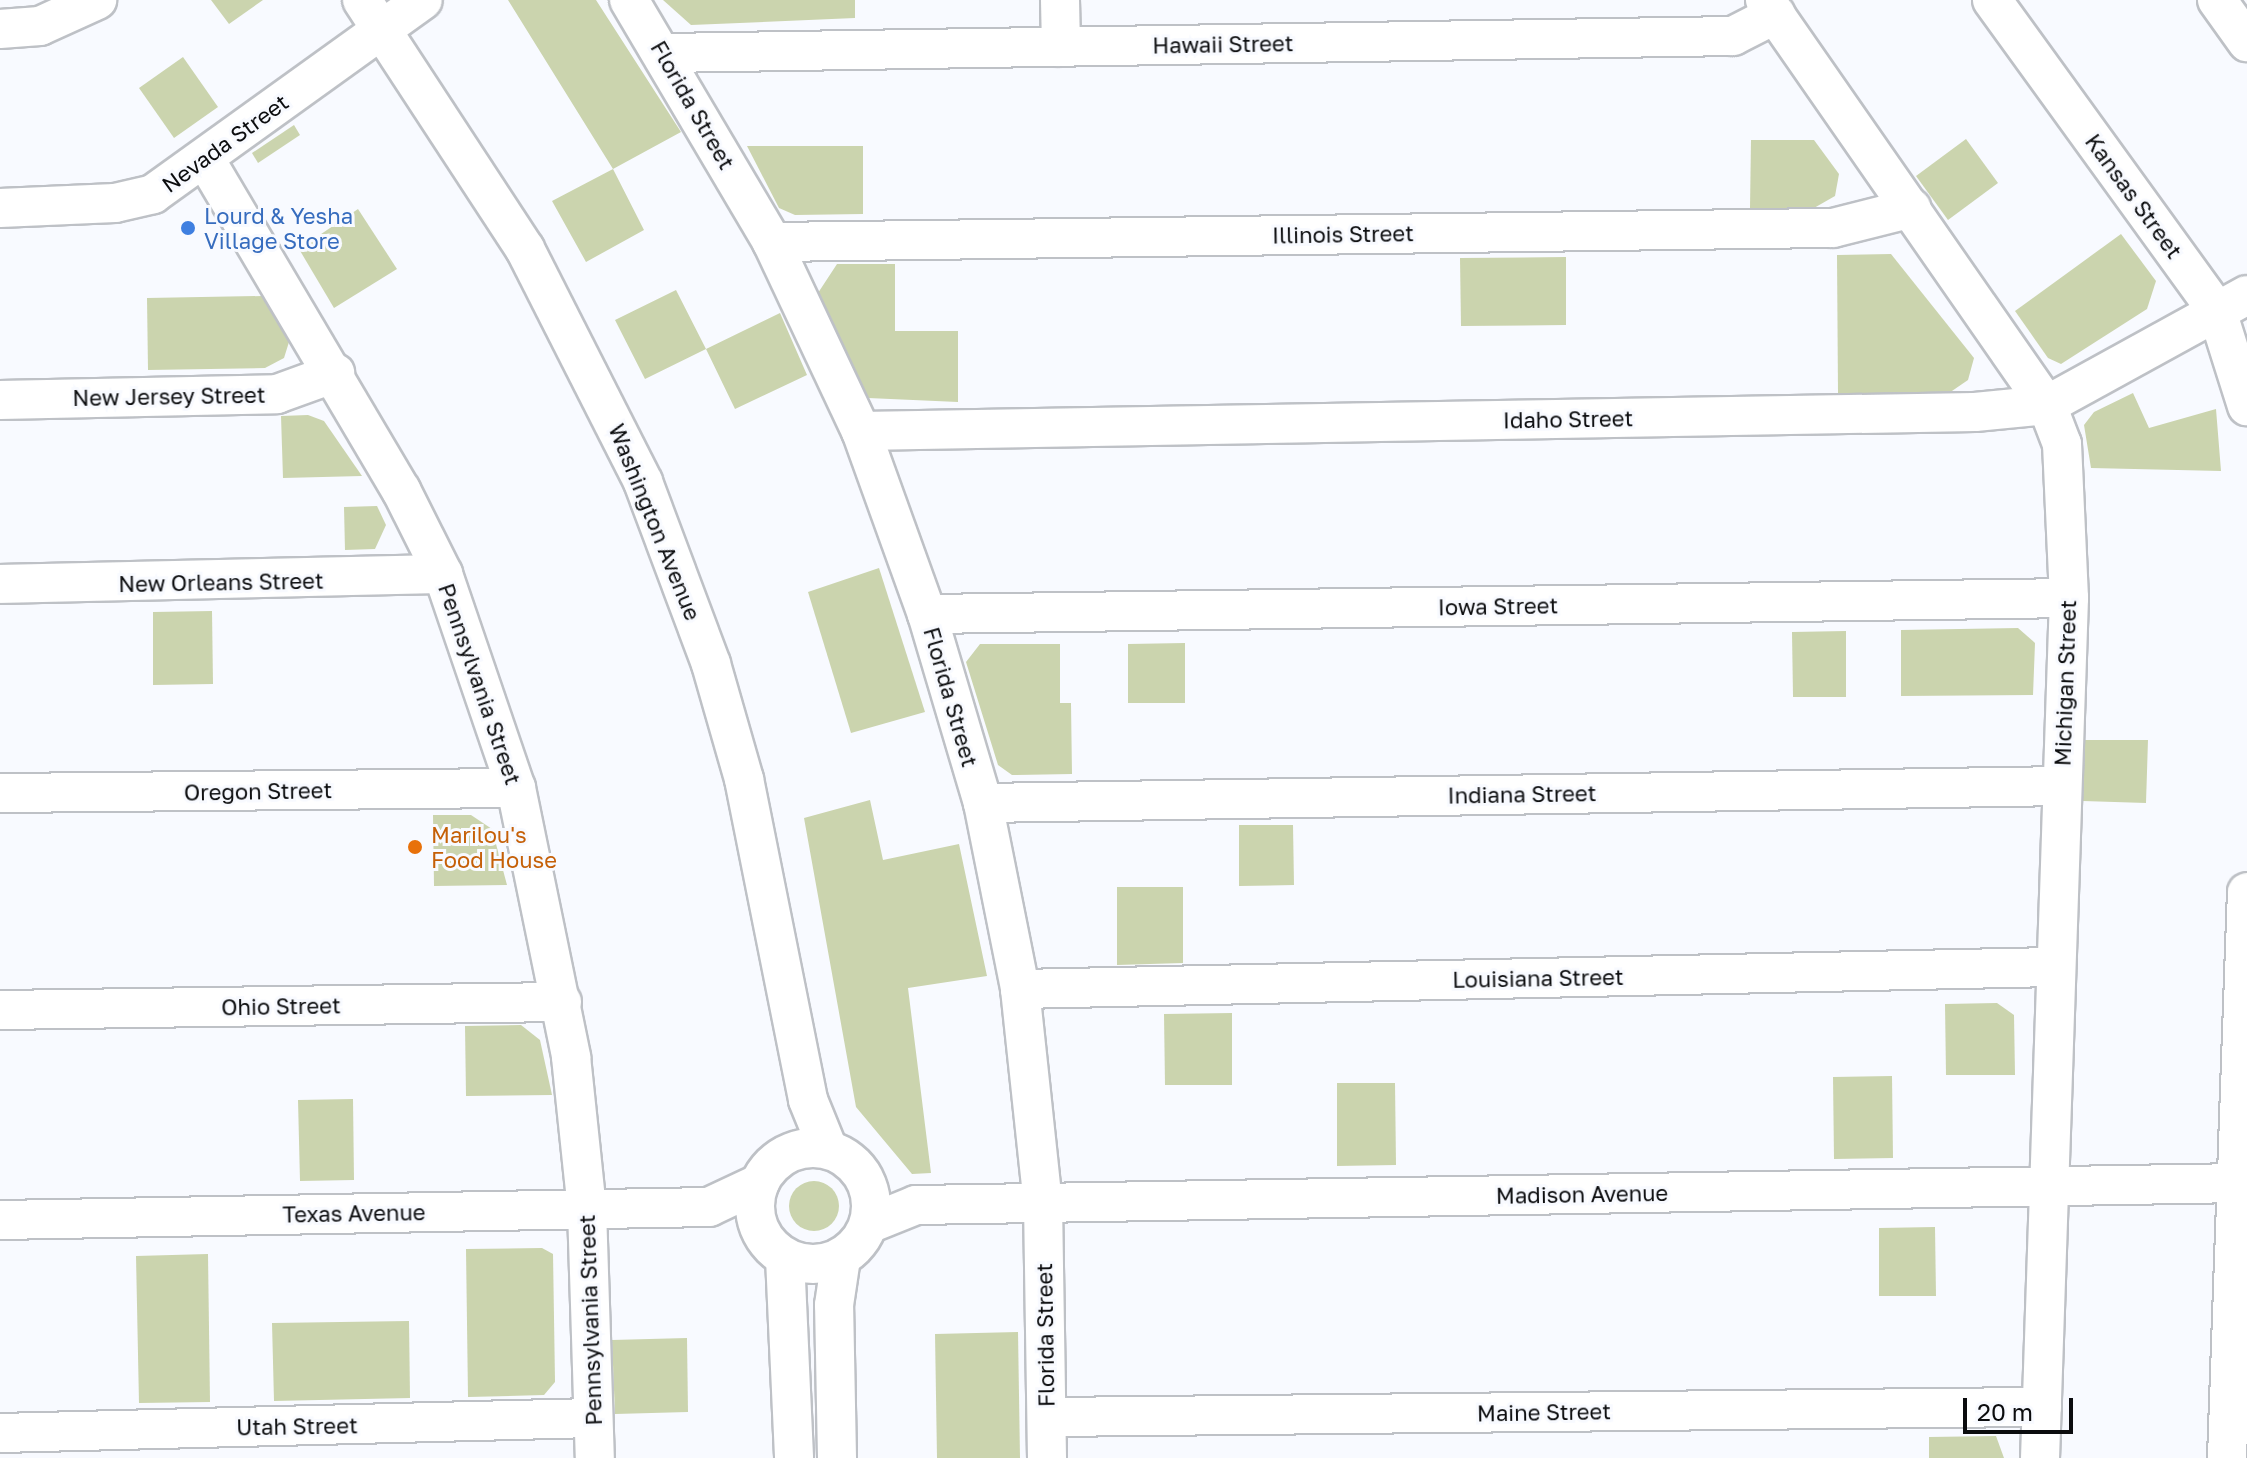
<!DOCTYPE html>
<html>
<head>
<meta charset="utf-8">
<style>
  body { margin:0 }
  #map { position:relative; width:2247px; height:1458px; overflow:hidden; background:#f8faff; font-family:"Golos Text",sans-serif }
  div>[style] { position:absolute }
  .green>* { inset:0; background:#cbd4ae }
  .round { border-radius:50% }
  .roads { filter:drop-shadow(2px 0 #bec1c6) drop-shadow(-2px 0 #bec1c6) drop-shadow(0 2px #bec1c6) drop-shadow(0 -2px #bec1c6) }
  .minor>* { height:38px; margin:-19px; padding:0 19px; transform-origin:19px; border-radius:19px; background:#fff }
  .minor>.ring { margin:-19px; padding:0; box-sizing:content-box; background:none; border:38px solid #fff; border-radius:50% }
  .dots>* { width:22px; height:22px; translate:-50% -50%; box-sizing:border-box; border:4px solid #f8faff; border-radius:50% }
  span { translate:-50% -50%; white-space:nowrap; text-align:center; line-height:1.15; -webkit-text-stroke:6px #f8faff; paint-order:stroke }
  .street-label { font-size:22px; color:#0b0c0e }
  .shop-label { font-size:22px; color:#366cbe }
  .left { translate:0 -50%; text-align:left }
  .food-label { font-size:22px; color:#c56008 }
  .scale { position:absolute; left:1963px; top:1398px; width:110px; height:36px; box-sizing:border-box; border:4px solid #0b0c0e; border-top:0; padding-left:10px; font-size:24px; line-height:28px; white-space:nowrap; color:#0b0c0e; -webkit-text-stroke:6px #f8faff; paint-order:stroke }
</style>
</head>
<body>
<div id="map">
  <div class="green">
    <div style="clip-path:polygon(211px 0,263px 0,229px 24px)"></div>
    <div style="clip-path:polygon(508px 0,596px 0,681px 132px,613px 169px,644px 230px,586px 262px,552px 201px,613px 169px)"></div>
    <div style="clip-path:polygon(663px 0,855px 0,855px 18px,691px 25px)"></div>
    <div style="clip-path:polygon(183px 57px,218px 107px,174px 138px,139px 88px)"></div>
    <div style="clip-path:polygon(294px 125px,300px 135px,258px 163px,252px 153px)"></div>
    <div style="clip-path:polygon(1966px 139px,1998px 183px,1948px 220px,1916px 176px)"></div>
    <div style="clip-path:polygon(1751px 140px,1814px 140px,1839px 174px,1835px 196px,1814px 208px,1750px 208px)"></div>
    <div style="clip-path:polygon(747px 146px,863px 146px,863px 214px,795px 215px,779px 208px)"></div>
    <div style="clip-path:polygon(358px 209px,397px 269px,334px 308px,299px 249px)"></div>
    <div style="clip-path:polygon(2121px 234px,2156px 281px,2147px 309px,2061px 364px,2048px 358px,2015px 311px)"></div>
    <div style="clip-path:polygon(1891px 254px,1974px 358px,1968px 380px,1949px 393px,1838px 394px,1837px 255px)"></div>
    <div style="clip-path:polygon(1566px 257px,1566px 325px,1461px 326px,1460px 258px)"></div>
    <div style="clip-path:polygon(837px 264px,895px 264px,895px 331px,958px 331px,958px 402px,868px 398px,818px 293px)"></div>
    <div style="clip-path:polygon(676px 290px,706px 349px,780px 313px,807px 375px,735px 409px,706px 349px,645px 379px,615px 320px)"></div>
    <div style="clip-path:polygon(262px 296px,289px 342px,284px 358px,265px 368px,148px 370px,147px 298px)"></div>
    <div style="clip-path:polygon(2133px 393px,2149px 428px,2216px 409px,2221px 471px,2091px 468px,2084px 425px,2094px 412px)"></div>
    <div style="clip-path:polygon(308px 415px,324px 421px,362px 476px,283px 478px,281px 416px)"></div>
    <div style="clip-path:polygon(377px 506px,386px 525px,375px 549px,345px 550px,344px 507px)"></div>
    <div style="clip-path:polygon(879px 568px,925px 712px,851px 733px,808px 592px)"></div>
    <div style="clip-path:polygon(212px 611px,213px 684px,153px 685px,153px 612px)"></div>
    <div style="clip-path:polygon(2018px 628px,2035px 643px,2033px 695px,1901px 696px,1901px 630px)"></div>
    <div style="clip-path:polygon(1846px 631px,1846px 697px,1793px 697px,1792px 632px)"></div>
    <div style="clip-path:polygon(1185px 643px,1185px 703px,1128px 703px,1128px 644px)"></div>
    <div style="clip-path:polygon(980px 644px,1060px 644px,1060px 703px,1071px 703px,1072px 774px,1012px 775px,998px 765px,966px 662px)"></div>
    <div style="clip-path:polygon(2084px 740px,2148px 740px,2146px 803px,2083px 801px)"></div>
    <div style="clip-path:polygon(870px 800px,883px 860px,959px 844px,987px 976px,908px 988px,931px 1173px,912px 1174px,856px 1107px,804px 818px)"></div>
    <div style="clip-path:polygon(433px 815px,471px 815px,492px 829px,507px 885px,434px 886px)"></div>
    <div style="clip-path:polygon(1239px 825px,1293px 825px,1294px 885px,1239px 886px)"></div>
    <div style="clip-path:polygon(1117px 887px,1183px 887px,1183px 963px,1117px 965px)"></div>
    <div style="clip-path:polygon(1997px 1003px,2014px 1015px,2015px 1075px,1946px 1075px,1945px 1004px)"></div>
    <div style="clip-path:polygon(1232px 1013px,1232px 1085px,1165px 1085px,1164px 1014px)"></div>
    <div style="clip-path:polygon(521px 1025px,540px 1040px,552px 1095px,466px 1096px,465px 1026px)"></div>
    <div style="clip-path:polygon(1892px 1076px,1893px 1158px,1834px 1159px,1833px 1077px)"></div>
    <div style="clip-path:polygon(1337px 1083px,1395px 1083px,1396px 1165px,1337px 1166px)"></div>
    <div style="clip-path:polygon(353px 1099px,354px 1180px,300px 1181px,298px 1100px)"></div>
    <div class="round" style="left:789px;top:1181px;width:50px;height:50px"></div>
    <div style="clip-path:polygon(1935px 1227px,1936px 1296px,1879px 1296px,1879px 1228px)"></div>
    <div style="clip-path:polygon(542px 1248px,553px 1254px,555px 1382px,544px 1395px,468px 1397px,466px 1249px)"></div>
    <div style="clip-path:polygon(208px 1254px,210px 1402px,139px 1403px,136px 1256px)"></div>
    <div style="clip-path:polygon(409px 1321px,410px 1398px,274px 1401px,272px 1323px)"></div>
    <div style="clip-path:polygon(1018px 1332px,1020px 1458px,937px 1458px,935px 1334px)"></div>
    <div style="clip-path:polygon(687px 1338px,688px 1412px,615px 1414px,612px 1340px)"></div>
    <div style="clip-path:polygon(1996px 1436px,2004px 1458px,1929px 1458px,1929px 1437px)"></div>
  </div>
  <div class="roads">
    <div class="minor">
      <div style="left:362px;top:0;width:298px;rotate:56.8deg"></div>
      <div style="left:525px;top:249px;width:261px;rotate:63.1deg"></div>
      <div style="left:643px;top:482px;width:194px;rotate:69.5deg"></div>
      <div style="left:711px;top:664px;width:120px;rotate:74deg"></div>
      <div style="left:744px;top:779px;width:327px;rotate:78.7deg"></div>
      <div style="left:808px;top:1100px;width:53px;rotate:67.8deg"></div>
      <div style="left:629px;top:0;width:281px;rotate:59.4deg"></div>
      <div style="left:772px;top:242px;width:209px;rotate:64.8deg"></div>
      <div style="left:861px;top:431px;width:195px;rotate:70.2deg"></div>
      <div style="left:927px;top:614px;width:197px;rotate:73.5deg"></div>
      <div style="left:983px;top:803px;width:190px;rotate:78.7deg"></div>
      <div style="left:1020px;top:989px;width:215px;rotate:83.9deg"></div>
      <div style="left:1043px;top:1203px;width:255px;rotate:89.1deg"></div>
      <div style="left:1060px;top:0;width:47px;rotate:88.8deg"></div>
      <div style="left:1765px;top:0;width:494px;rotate:55.2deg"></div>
      <div style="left:2047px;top:405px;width:42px;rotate:69deg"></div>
      <div style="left:2062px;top:444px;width:154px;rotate:87.4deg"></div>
      <div style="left:2069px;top:598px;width:860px;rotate:91.93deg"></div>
      <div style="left:1992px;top:0;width:384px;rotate:54.1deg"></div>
      <div style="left:2217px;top:311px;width:100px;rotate:72.5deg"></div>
      <div style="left:2217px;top:0;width:52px;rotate:54.5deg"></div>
      <div style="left:0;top:29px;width:40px;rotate:-4.3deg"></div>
      <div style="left:40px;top:26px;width:63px;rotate:-24.5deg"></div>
      <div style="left:665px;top:53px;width:1068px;rotate:-0.91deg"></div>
      <div style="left:1733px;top:36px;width:48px;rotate:-27.1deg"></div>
      <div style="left:205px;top:159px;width:385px;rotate:59.4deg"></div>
      <div style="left:401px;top:490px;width:94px;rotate:63.4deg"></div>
      <div style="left:443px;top:574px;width:226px;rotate:71.2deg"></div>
      <div style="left:516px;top:788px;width:275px;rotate:78.4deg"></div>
      <div style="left:571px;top:1057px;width:153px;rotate:84deg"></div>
      <div style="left:587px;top:1209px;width:249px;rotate:88.2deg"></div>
      <div style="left:0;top:208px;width:115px;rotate:-2.5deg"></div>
      <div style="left:115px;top:203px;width:39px;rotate:-13deg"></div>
      <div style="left:153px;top:194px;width:332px;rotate:-35.7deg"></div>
      <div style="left:772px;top:242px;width:1061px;rotate:-0.76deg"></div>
      <div style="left:1833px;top:228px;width:81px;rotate:-14.2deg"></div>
      <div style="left:0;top:400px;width:277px;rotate:-1.2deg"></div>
      <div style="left:277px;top:394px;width:62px;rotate:-19.9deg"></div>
      <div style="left:861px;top:431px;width:1114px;rotate:-0.98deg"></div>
      <div style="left:1975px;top:412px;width:72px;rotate:-5.6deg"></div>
      <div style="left:2047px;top:405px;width:228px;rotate:-28.8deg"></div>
      <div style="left:0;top:584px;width:443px;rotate:-1.3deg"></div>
      <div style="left:927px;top:614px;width:1142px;rotate:-0.8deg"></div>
      <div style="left:0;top:793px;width:516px;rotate:-0.56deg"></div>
      <div style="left:983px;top:803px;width:1079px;rotate:-0.9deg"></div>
      <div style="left:1020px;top:989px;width:1036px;rotate:-1.22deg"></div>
      <div style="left:0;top:1010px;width:562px;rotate:-0.82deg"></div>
      <div class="ring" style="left:755px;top:1148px;width:78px;height:78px"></div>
      <div style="left:0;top:1220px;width:709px;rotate:-1.05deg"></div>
      <div style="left:709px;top:1207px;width:56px;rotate:-25.2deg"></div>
      <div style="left:869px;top:1224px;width:51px;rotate:-22deg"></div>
      <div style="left:916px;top:1205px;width:1331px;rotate:-0.95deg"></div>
      <div style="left:785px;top:1258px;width:200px;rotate:87.4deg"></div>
      <div style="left:1047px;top:1417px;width:995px;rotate:-0.58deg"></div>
      <div style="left:0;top:1433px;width:593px;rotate:-1.45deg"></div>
      <div style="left:837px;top:1458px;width:153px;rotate:-91.1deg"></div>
      <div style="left:834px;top:1305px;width:48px;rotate:-81.5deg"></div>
      <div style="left:2227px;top:1458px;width:566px;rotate:-87.98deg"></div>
    </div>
  </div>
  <div class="dots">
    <div style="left:188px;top:228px;background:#3f7fe0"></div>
    <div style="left:415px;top:847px;background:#e8710a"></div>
  </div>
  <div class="street-label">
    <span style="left:1223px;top:44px;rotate:-1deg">Hawaii Street</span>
    <span style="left:693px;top:105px;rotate:60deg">Florida Street</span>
    <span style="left:225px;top:143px;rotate:-36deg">Nevada Street</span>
    <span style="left:2134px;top:196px;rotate:54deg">Kansas Street</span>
    <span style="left:1343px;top:234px;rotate:-1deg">Illinois Street</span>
    <span style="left:169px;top:396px;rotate:-1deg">New Jersey Street</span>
    <span style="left:1568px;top:419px;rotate:-1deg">Idaho Street</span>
    <span style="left:655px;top:522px;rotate:68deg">Washington Avenue</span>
    <span style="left:221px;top:582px;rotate:-1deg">New Orleans Street</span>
    <span style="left:1498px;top:606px;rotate:-1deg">Iowa Street</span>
    <span style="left:2065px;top:683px;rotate:-88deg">Michigan Street</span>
    <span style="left:480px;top:684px;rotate:71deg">Pennsylvania Street</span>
    <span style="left:951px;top:697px;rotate:74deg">Florida Street</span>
    <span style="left:258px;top:791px;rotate:-1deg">Oregon Street</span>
    <span style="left:1522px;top:794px;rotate:-1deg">Indiana Street</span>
    <span style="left:1538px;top:978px;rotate:-1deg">Louisiana Street</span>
    <span style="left:281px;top:1006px;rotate:-1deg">Ohio Street</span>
    <span style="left:1582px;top:1194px;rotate:-1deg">Madison Avenue</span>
    <span style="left:354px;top:1213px;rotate:-1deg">Texas Avenue</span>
    <span style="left:590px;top:1320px;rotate:-92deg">Pennsylvania Street</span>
    <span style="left:1045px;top:1335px;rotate:-91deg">Florida Street</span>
    <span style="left:1544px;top:1412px;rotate:-1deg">Maine Street</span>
    <span style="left:297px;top:1426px;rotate:-1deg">Utah Street</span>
  </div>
  <div class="shop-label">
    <span class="left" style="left:204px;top:228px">Lourd &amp; Yesha<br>Village Store</span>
  </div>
  <div class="food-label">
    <span class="left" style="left:431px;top:847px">Marilou's<br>Food House</span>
  </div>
  <div class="scale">20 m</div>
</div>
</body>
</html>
